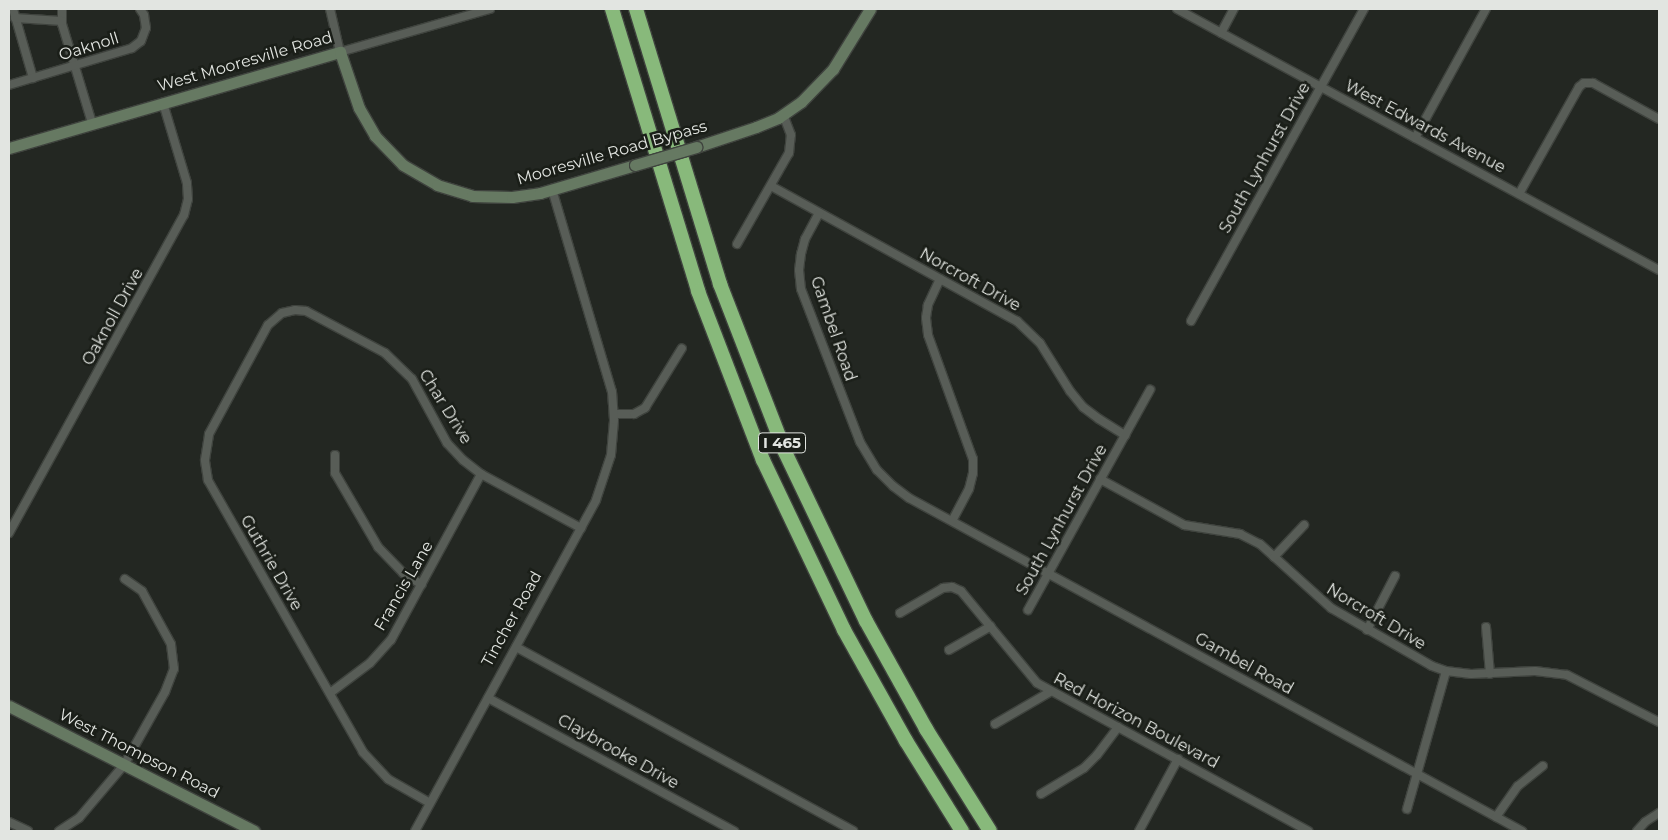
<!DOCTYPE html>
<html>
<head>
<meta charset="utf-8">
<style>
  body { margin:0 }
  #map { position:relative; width:1668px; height:840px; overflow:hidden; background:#232722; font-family:Montserrat,sans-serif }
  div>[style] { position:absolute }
  .roads { filter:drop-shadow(1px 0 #3f433e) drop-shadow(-1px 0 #3f433e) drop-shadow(0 1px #3f433e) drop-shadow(0 -1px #3f433e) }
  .street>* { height:8px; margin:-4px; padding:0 4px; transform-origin:4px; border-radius:4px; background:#585d57 }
  .secondary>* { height:11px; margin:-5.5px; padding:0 5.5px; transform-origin:5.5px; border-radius:5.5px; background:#667962 }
  .highway>* { height:14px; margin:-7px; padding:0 7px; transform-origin:7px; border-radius:7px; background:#88b97b }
  .bridges { filter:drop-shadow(1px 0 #3f433e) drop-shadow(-1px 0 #3f433e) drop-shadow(0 1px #3f433e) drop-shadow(0 -1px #3f433e) }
  .secondary-bridge>* { height:11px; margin:-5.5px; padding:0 5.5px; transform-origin:5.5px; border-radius:5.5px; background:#667962 }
  span { translate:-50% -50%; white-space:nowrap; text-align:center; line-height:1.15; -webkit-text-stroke:5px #1a1e18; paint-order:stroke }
  .shield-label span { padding:1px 4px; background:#1a1e18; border:1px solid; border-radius:4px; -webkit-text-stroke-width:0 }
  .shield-label { font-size:15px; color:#e2e5e1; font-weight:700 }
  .street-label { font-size:16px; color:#e2e5e1 }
  .frame { position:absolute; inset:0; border:10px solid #e2e5e1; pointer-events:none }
</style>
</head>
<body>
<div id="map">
  <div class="roads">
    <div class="street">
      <div style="left:13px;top:9px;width:72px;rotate:73.8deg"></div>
      <div style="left:62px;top:9px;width:15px;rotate:90deg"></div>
      <div style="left:62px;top:24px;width:103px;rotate:73.1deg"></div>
      <div style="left:330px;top:9px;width:44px;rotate:76.9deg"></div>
      <div style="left:340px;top:52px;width:156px;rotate:-16deg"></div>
      <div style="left:1177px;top:9px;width:548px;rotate:28.44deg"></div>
      <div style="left:15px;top:18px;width:47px;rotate:3.7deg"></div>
      <div style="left:1221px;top:33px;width:27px;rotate:-62deg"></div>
      <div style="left:9px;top:85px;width:128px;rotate:-16.7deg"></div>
      <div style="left:132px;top:48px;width:11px;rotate:-38deg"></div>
      <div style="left:141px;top:41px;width:14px;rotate:-69deg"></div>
      <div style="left:146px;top:28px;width:13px;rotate:-99deg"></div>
      <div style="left:144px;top:15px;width:7px;rotate:-124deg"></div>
      <div style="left:1415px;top:138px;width:147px;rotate:-61.2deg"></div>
      <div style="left:771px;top:186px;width:281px;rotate:28.8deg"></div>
      <div style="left:1017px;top:321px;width:32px;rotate:44deg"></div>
      <div style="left:1040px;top:343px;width:57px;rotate:58deg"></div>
      <div style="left:1070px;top:391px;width:21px;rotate:51deg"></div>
      <div style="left:1083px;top:407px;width:20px;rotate:37deg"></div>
      <div style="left:1099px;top:419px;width:31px;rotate:32deg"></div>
      <div style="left:1519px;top:194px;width:123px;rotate:-60.7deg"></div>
      <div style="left:1579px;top:87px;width:6px;rotate:-39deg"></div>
      <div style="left:1584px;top:83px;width:9px"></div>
      <div style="left:1593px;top:83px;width:75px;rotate:28.6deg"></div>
      <div style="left:819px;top:213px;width:30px;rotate:118deg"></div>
      <div style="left:805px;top:239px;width:16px;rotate:105deg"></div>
      <div style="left:801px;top:254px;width:16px;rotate:97deg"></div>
      <div style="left:799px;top:270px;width:19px;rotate:84deg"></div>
      <div style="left:801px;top:289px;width:164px;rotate:68.9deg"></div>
      <div style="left:860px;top:442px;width:33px;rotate:59deg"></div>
      <div style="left:877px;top:470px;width:23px;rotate:45deg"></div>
      <div style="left:893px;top:486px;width:20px;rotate:37deg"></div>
      <div style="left:909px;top:498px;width:698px;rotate:28.51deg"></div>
      <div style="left:737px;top:244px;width:105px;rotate:-60.3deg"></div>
      <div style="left:789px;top:153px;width:18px;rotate:-84deg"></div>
      <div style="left:791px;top:135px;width:22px;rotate:-111deg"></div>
      <div style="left:940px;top:279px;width:29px;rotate:115deg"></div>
      <div style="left:928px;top:305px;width:13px;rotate:99deg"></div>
      <div style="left:926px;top:318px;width:17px;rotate:83deg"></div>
      <div style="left:928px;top:335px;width:132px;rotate:70.1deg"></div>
      <div style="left:973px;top:459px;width:14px;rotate:90deg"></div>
      <div style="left:973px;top:473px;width:16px;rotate:104deg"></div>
      <div style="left:969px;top:489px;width:36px;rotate:118deg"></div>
      <div style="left:1191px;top:321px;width:357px;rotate:-61deg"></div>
      <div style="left:614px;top:414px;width:20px"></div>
      <div style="left:634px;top:414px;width:13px;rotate:-29deg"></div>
      <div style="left:645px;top:408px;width:70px;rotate:-58.3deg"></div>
      <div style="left:335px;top:455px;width:18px;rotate:90deg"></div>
      <div style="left:335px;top:473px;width:86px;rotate:59.8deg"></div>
      <div style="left:378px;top:547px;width:36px;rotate:46deg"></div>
      <div style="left:403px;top:573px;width:22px;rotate:32deg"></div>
      <div style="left:1100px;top:479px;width:96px;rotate:28.7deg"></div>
      <div style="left:1184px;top:525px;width:57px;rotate:9.1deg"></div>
      <div style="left:1240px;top:534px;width:22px;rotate:27deg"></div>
      <div style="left:1260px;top:544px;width:96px;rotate:42deg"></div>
      <div style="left:1331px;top:608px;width:116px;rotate:29.9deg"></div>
      <div style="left:1432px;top:666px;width:15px;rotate:20deg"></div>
      <div style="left:1446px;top:671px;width:25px;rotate:7deg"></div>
      <div style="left:1471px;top:674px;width:64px;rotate:-2.7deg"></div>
      <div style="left:1535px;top:671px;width:32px;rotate:7deg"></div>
      <div style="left:1567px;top:675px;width:103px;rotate:27.1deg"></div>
      <div style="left:9px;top:533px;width:363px;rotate:-61.2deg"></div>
      <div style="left:184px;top:215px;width:16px;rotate:-76deg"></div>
      <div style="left:188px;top:199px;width:16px;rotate:-94deg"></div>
      <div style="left:187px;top:183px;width:84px;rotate:-106.7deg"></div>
      <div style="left:1274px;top:557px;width:44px;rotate:-46.8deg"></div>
      <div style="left:1028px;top:610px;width:252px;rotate:-61deg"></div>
      <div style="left:900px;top:613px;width:50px;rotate:-30.2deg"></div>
      <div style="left:943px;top:588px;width:9px;rotate:-6deg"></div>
      <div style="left:952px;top:587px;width:10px;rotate:24deg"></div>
      <div style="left:961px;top:591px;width:119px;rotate:50.4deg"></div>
      <div style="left:1037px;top:683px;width:309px;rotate:28.6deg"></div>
      <div style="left:1486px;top:627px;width:47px;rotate:85.1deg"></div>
      <div style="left:1367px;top:630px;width:61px;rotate:-62.6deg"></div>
      <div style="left:516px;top:647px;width:384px;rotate:28.6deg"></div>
      <div style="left:949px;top:650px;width:48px;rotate:-29.7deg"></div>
      <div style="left:330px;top:693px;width:50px;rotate:-36.9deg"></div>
      <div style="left:370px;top:663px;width:31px;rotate:-48deg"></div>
      <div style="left:391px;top:640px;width:189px;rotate:-61.5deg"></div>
      <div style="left:488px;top:698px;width:280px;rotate:28.4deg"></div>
      <div style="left:995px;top:724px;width:64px;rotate:-30.2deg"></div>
      <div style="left:1041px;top:794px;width:50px;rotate:-31.2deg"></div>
      <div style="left:1084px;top:768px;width:18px;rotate:-45deg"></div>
      <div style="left:1097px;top:755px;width:35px;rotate:-53deg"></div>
      <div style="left:430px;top:803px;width:48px;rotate:-150.3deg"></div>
      <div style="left:388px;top:779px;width:37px;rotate:-133deg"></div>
      <div style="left:363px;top:752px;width:313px;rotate:-119.7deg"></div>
      <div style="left:208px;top:480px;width:20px;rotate:-99deg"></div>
      <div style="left:205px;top:460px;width:26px;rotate:-81deg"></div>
      <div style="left:209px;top:434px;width:124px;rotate:-61.6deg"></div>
      <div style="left:268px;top:325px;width:18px;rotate:-41deg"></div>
      <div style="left:282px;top:313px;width:13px;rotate:-13deg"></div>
      <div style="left:295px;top:310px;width:11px;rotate:5deg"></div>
      <div style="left:306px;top:311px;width:89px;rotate:28deg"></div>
      <div style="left:385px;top:353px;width:37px;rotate:44deg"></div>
      <div style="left:412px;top:379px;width:73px;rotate:61.3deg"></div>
      <div style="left:447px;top:443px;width:23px;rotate:47deg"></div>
      <div style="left:463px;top:460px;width:23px;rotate:38deg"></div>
      <div style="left:481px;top:474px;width:114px;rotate:28.4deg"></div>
      <div style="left:1407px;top:809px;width:143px;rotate:-74.2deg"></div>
      <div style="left:1496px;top:817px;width:38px;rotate:-55deg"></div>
      <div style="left:1518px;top:786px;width:32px;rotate:-39deg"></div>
      <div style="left:9px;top:822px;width:21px;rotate:25deg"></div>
      <div style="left:59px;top:831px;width:24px;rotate:-33deg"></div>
      <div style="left:79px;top:818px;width:70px;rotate:-49.7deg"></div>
      <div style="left:124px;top:765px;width:84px;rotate:-60.7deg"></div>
      <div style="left:165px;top:692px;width:25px;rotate:-69deg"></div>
      <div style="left:174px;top:669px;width:25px;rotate:-97deg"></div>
      <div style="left:171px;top:644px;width:60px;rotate:-118.7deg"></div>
      <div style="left:142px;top:591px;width:21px;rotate:-145deg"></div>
      <div style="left:415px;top:831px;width:377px;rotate:-61.3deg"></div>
      <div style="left:596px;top:500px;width:47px;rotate:-71.6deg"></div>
      <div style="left:611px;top:455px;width:35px;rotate:-85deg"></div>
      <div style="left:614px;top:420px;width:28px;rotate:-94deg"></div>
      <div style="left:612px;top:392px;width:212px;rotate:-106.5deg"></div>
      <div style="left:1139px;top:831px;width:82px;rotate:-61.6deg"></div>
      <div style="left:1637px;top:831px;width:12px;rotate:-48deg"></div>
      <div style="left:1645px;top:822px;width:17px;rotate:-33deg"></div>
    </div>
    <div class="secondary">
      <div style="left:696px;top:147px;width:63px;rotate:-18.4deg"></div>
      <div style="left:756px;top:127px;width:24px;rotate:-22deg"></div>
      <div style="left:778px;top:118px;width:28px;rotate:-35deg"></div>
      <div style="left:801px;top:102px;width:46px;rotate:-45.9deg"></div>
      <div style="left:833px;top:69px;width:70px;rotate:-58.3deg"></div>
      <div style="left:9px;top:148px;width:345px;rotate:-16.2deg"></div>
      <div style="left:340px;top:52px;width:59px;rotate:71.3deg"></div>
      <div style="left:359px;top:108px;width:32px;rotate:60deg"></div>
      <div style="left:375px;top:136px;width:40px;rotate:46deg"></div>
      <div style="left:403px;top:165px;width:39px;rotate:30deg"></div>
      <div style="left:437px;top:185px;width:37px;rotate:17deg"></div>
      <div style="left:472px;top:196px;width:40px;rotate:1.4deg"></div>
      <div style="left:512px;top:197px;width:28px;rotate:-8deg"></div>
      <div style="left:540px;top:193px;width:99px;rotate:-16.4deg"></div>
      <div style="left:9px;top:706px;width:275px;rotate:27deg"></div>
    </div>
    <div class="highway">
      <div style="left:612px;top:9px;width:295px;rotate:73deg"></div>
      <div style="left:698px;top:291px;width:181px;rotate:69deg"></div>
      <div style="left:763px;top:460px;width:188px;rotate:64.5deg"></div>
      <div style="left:844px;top:630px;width:127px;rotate:60.8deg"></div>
      <div style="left:906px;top:741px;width:106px;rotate:58.1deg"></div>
      <div style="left:636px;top:9px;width:288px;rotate:73deg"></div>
      <div style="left:720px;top:284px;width:180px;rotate:68.8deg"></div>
      <div style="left:785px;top:452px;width:187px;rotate:64.4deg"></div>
      <div style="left:866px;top:621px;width:124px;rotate:60.9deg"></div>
      <div style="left:926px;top:729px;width:120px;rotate:57.9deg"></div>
    </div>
  </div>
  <div class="bridges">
    <div class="secondary-bridge">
      <div style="left:635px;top:165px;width:64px;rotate:-16.4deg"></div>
    </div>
  </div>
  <div class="shield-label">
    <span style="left:782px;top:443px">I 465</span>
  </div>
  <div class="street-label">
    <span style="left:89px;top:47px;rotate:-17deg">Oaknoll</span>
    <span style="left:245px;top:62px;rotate:-16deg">West Mooresville Road</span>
    <span style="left:1425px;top:127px;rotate:28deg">West Edwards Avenue</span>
    <span style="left:612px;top:153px;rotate:-16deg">Mooresville Road Bypass</span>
    <span style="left:1265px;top:158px;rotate:-61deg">South Lynhurst Drive</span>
    <span style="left:970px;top:280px;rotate:29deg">Norcroft Drive</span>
    <span style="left:113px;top:317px;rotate:-61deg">Oaknoll Drive</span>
    <span style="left:833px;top:329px;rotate:71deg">Gambel Road</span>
    <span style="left:445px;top:407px;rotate:58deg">Char Drive</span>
    <span style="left:1062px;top:520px;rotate:-61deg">South Lynhurst Drive</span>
    <span style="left:271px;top:563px;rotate:60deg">Guthrie Drive</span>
    <span style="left:404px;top:586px;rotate:-60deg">Francis Lane</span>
    <span style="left:1376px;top:617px;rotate:31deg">Norcroft Drive</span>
    <span style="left:512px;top:619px;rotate:-61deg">Tincher Road</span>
    <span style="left:1244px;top:664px;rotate:29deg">Gambel Road</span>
    <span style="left:1136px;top:721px;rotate:28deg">Red Horizon Boulevard</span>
    <span style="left:618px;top:752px;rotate:29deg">Claybrooke Drive</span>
    <span style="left:139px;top:754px;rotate:27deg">West Thompson Road</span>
  </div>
  <div class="frame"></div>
</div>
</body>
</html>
